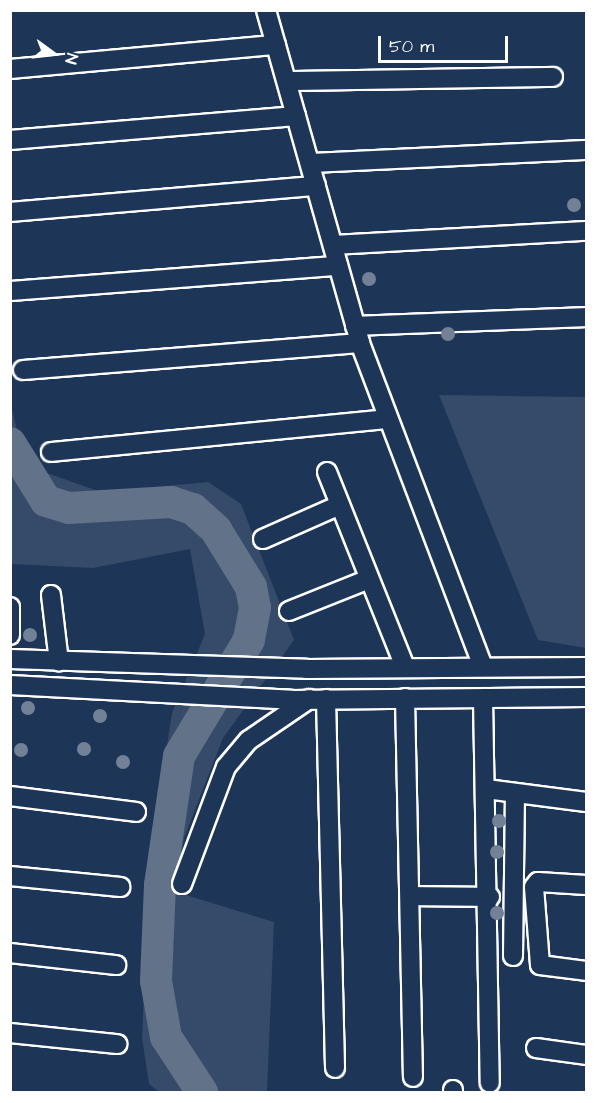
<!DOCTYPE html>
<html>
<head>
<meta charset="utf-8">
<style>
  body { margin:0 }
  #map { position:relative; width:597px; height:1103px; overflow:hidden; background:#1d3557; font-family:"Architects Daughter",sans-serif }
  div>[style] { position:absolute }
  .green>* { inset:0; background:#364b69 }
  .river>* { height:32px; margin:-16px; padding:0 16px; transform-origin:16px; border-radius:16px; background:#617289 }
  .roads { filter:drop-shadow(2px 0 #fff) drop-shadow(-2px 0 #fff) drop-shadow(0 2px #fff) drop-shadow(0 -2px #fff) }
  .minor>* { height:18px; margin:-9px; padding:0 9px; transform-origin:9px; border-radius:9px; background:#1d3557 }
  .trees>* { width:14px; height:14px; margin:-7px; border-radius:50%; background:#738196 }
  span { translate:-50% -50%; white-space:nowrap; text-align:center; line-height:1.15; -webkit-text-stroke:6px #1d3557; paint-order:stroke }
  .frame { position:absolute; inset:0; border:12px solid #fff; pointer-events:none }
  .north { position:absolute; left:24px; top:24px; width:60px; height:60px; -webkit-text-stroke:4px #1d3557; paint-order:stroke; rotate:105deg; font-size:16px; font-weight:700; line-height:24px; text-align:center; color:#fff }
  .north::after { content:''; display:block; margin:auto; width:21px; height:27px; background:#fff; clip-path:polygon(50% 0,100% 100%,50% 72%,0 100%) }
  .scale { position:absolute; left:378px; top:36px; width:130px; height:27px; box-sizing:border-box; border:3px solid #fff; border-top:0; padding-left:8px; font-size:18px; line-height:21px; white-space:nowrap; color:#fff; -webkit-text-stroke:4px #1d3557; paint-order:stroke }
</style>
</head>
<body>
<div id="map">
  <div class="green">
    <div style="clip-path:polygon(439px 395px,586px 397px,586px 648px,538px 640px)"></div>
    <div style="clip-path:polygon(10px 401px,23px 455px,41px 471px,101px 492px,208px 482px,241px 504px,294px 640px,223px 738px,184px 838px,176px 892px,274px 922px,267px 1092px,159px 1092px,149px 1084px,142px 1038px,150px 857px,172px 713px,205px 634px,190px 549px,93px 568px,11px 564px)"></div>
  </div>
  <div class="river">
    <div style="left:10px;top:443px;width:68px;rotate:58.2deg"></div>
    <div style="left:46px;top:501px;width:24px;rotate:17deg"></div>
    <div style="left:69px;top:508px;width:102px;rotate:-3.4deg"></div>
    <div style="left:171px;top:502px;width:23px;rotate:18deg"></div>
    <div style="left:193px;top:509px;width:31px;rotate:42deg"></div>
    <div style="left:216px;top:530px;width:67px;rotate:58.4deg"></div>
    <div style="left:251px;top:587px;width:21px;rotate:79deg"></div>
    <div style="left:255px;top:608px;width:33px;rotate:101deg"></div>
    <div style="left:249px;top:640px;width:135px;rotate:121.1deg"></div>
    <div style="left:179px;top:756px;width:130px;rotate:98.4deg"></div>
    <div style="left:160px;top:885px;width:96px;rotate:92.4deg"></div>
    <div style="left:156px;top:981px;width:57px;rotate:79.9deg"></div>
    <div style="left:166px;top:1037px;width:66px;rotate:56.8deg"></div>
  </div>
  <div class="roads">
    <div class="minor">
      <div style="left:266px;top:10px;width:346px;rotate:74.2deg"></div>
      <div style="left:360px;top:343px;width:344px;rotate:69.2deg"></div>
      <div style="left:10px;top:69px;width:267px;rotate:-5.2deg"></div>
      <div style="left:287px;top:81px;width:266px;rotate:-0.9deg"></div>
      <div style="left:10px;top:140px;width:287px;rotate:-4.8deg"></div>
      <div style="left:310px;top:163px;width:276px;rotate:-2.7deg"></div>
      <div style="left:10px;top:212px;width:307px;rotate:-4.9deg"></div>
      <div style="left:333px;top:245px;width:253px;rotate:-3.2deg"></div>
      <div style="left:10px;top:291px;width:329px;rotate:-4.4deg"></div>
      <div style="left:355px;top:326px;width:231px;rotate:-2.2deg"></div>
      <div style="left:23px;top:370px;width:338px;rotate:-4.6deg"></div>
      <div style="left:51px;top:452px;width:338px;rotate:-5.6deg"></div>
      <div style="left:327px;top:472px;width:210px;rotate:68.2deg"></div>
      <div style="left:263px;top:539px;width:84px;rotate:-23.8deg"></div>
      <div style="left:51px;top:595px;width:67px;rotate:83.2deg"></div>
      <div style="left:10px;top:607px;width:28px;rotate:90deg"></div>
      <div style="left:289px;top:611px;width:86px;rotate:-21.8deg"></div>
      <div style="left:10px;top:659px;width:297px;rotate:1.9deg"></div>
      <div style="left:307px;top:669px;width:279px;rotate:-0.4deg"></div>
      <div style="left:10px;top:685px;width:282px;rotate:3deg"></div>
      <div style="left:292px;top:700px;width:294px;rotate:-0.6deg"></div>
      <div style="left:405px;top:698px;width:379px;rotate:88.8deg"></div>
      <div style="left:483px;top:698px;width:385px;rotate:89deg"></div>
      <div style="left:326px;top:699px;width:369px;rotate:88.6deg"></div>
      <div style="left:486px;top:789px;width:101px;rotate:7.4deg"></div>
      <div style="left:10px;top:796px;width:127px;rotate:7.2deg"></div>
      <div style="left:10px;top:876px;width:111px;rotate:5.7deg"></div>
      <div style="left:182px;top:884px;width:125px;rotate:-69.4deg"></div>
      <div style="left:226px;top:767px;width:35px;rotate:-50deg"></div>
      <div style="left:249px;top:740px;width:73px;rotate:-34.3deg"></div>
      <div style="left:586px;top:885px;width:48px;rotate:-176.4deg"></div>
      <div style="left:538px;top:882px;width:6px;rotate:129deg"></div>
      <div style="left:534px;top:887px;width:78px;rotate:85.6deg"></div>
      <div style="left:540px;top:965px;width:46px;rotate:7.4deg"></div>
      <div style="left:413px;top:896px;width:77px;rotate:0.7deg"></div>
      <div style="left:10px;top:953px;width:107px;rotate:6.5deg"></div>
      <div style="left:513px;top:956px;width:163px;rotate:-89.3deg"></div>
      <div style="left:10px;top:1033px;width:108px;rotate:5.9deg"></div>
      <div style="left:536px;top:1048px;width:50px;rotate:8deg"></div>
      <div style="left:453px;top:1092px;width:2px;rotate:-90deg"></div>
    </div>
  </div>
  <div class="trees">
    <div style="left:574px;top:205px"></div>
    <div style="left:369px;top:279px"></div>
    <div style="left:448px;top:334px"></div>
    <div style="left:30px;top:635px"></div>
    <div style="left:28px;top:708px"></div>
    <div style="left:100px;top:716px"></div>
    <div style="left:84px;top:749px"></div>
    <div style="left:21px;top:750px"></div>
    <div style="left:123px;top:762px"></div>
    <div style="left:499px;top:821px"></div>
    <div style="left:497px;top:852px"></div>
    <div style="left:497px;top:913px"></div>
  </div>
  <div class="frame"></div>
  <div class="north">N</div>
  <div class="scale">50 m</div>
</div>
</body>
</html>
